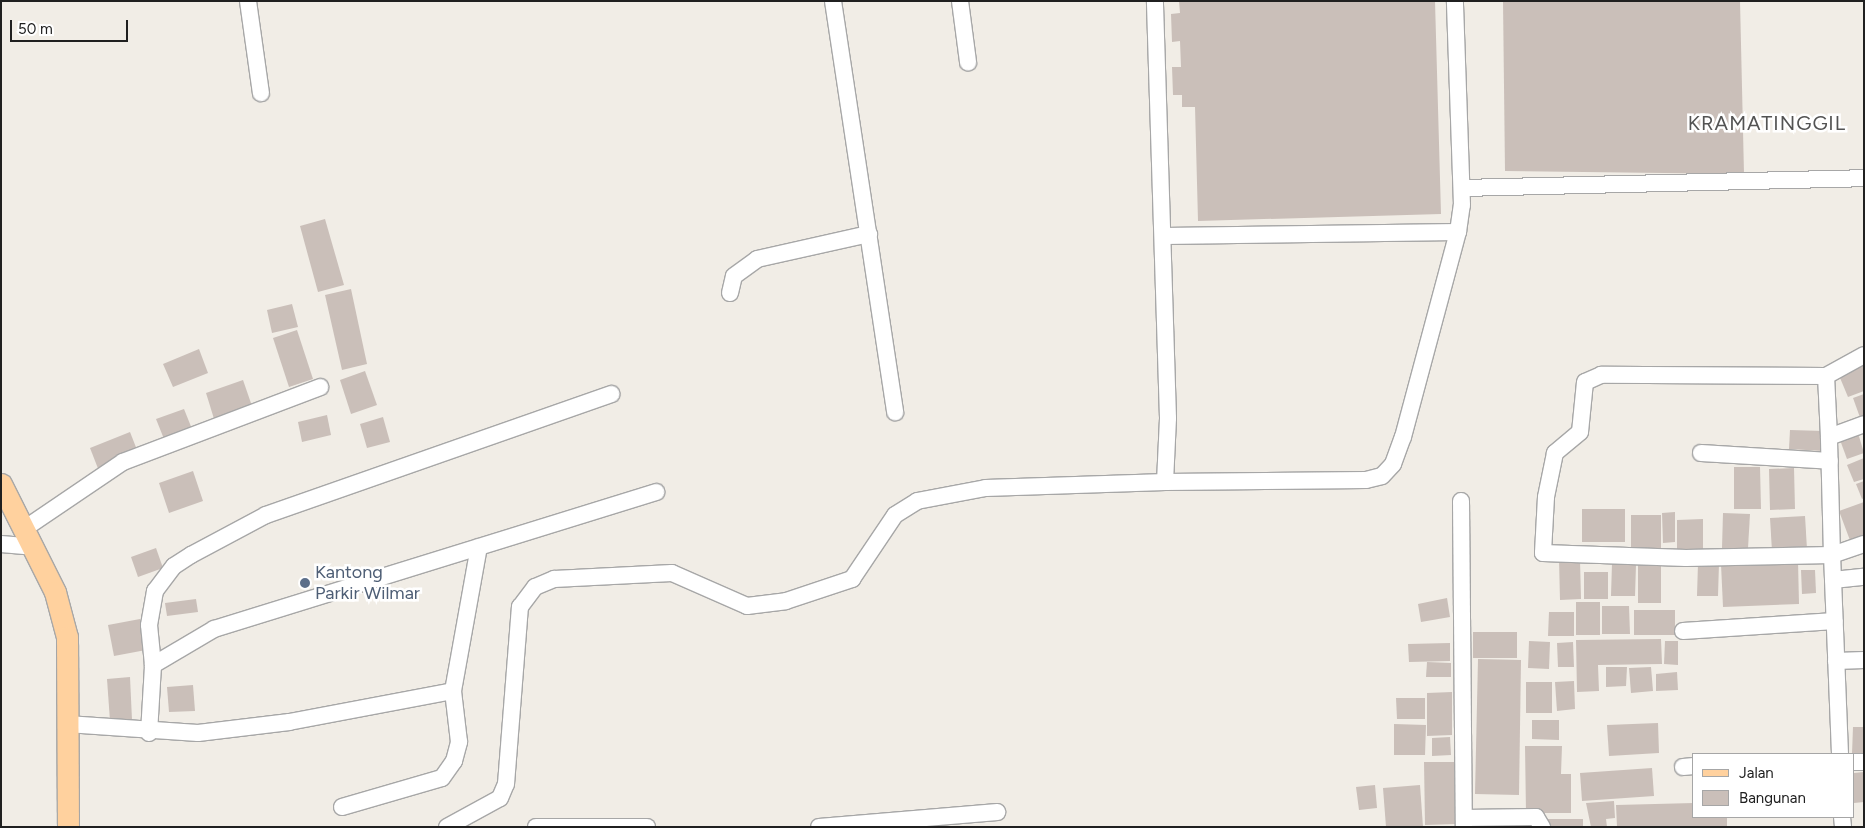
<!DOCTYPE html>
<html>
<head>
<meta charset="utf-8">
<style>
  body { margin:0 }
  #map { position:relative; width:1865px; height:828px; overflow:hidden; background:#f1ede6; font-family:Figtree,sans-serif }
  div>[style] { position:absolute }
  .building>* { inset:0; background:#cabfb9 }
  .roads { filter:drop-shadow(1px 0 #a7a7a7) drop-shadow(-1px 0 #a7a7a7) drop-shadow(0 1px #a7a7a7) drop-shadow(0 -1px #a7a7a7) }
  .minor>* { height:16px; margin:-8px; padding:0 8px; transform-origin:8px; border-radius:8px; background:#fff }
  .major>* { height:21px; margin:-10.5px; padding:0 10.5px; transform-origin:10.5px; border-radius:10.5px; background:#ffd19e }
  .dots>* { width:14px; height:14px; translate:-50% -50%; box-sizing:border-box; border:2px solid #fff; border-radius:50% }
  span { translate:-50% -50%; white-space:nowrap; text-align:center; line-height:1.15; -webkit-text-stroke:5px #fff; paint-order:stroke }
  .service-label { font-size:18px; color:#4e5e75 }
  .left { translate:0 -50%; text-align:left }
  .quarter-label { font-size:20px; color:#535353; letter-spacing:1px }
  .frame { position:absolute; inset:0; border:2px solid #202020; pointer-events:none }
  .legend { position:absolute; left:1692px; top:753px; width:162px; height:65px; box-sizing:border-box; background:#fff; border:1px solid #a6a6a6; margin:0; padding:6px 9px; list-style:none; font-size:15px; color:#202020 }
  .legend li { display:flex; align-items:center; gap:10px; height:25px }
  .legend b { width:25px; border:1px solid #a6a6a6 }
  .scale { position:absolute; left:10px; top:20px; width:118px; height:22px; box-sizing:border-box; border:2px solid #202020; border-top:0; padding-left:6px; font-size:15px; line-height:18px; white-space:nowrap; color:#202020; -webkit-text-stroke:4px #fff; paint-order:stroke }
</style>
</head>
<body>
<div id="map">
  <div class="building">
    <div style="clip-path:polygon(1179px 1px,1435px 1px,1441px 214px,1198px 221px,1195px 107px,1182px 107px,1182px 95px,1173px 95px,1172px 67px,1181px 67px,1180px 41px,1172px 42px,1171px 14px,1180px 13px)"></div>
    <div style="clip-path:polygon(1503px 1px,1740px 1px,1744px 174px,1505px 171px)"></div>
    <div style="clip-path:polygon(325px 219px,344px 285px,318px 292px,300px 226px)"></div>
    <div style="clip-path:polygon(351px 289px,367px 364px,342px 370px,325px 295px)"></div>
    <div style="clip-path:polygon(292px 304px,298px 327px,272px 333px,267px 310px)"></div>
    <div style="clip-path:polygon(297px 330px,313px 379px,289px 387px,273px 338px)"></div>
    <div style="clip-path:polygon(199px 349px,208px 373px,173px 387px,163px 364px)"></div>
    <div style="clip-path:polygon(1864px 363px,1864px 391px,1848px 397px,1838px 373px)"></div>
    <div style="clip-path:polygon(365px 371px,377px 405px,351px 414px,340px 380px)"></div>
    <div style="clip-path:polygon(243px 380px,253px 409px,215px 422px,206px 393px)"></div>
    <div style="clip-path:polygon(1864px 394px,1864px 423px,1862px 423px,1853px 398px)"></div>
    <div style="clip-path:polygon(184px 409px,192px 429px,164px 439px,156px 419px)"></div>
    <div style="clip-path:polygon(327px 415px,331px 435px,302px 442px,298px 422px)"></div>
    <div style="clip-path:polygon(383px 417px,390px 442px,367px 448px,360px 424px)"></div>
    <div style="clip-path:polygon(1790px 430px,1824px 431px,1823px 451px,1789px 449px)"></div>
    <div style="clip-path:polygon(130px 432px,139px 455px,99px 471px,90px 448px)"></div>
    <div style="clip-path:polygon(1858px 433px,1864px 453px,1847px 459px,1840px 440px)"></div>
    <div style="clip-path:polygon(1864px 458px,1864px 479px,1854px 482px,1847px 465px)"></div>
    <div style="clip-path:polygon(1734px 467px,1760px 467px,1761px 509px,1734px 509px)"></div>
    <div style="clip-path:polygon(1794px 468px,1795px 509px,1770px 510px,1769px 469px)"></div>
    <div style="clip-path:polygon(193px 471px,203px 501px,169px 513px,159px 483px)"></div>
    <div style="clip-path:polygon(1864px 481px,1864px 498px,1862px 499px,1856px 484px)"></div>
    <div style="clip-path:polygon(1864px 502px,1864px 538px,1851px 543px,1839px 511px)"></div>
    <div style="clip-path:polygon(1582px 509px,1625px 509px,1625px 542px,1582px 542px)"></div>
    <div style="clip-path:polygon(1675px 512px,1675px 542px,1663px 543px,1662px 513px)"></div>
    <div style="clip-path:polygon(1723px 513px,1750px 514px,1748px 548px,1722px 548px)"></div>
    <div style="clip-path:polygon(1631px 515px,1661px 515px,1661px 549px,1631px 549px)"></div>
    <div style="clip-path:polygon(1805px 516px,1807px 549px,1772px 551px,1770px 518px)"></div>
    <div style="clip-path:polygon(1703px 519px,1703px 553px,1677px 553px,1677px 520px)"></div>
    <div style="clip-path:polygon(156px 548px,163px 568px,138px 577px,131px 557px)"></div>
    <div style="clip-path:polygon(1559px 559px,1580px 560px,1581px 599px,1560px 600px)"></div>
    <div style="clip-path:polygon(1798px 561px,1799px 604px,1723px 607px,1721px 564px)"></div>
    <div style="clip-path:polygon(1612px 563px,1636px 564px,1635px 596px,1611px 596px)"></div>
    <div style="clip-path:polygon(1638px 563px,1661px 564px,1661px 603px,1638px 603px)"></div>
    <div style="clip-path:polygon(1698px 563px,1719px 563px,1718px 596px,1697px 596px)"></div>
    <div style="clip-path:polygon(1801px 570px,1815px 570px,1816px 593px,1802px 594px)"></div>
    <div style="clip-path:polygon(1584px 572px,1608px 572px,1608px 599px,1584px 599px)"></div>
    <div style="clip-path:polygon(1447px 598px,1450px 617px,1421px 622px,1418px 604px)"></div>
    <div style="clip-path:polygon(196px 599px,198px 612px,167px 616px,165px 603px)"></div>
    <div style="clip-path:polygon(1576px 602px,1600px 602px,1600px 635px,1576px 635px)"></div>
    <div style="clip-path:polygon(1602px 606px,1629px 606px,1630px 634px,1602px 634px)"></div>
    <div style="clip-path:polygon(1634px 610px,1675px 610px,1675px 635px,1634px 635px)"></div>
    <div style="clip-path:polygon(1549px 612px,1574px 612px,1574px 636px,1548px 636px)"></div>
    <div style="clip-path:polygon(140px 619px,146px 650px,114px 656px,108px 625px)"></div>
    <div style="clip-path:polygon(1473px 632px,1517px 632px,1517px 658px,1473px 658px)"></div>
    <div style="clip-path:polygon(1661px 639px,1662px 664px,1598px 665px,1599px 691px,1577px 692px,1576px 640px)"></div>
    <div style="clip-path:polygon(1529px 641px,1550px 642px,1549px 669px,1528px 668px)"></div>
    <div style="clip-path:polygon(1665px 641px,1678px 641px,1678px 665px,1664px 664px)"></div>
    <div style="clip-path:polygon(1573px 642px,1574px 667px,1558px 667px,1557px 643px)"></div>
    <div style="clip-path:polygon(1450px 643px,1450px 661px,1409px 662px,1408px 644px)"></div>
    <div style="clip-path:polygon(1478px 659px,1521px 660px,1519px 795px,1475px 794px)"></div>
    <div style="clip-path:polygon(1427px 662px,1451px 663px,1451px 677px,1426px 677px)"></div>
    <div style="clip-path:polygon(1606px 667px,1627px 667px,1626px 686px,1606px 687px)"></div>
    <div style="clip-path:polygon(1651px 667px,1653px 691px,1631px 693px,1629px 668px)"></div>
    <div style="clip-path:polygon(1677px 672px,1678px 690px,1656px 691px,1656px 674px)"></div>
    <div style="clip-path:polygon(130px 677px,132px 720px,110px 721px,107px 679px)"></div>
    <div style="clip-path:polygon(1574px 681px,1575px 709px,1557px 711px,1555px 682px)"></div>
    <div style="clip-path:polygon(1526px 682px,1552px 682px,1552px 713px,1526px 713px)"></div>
    <div style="clip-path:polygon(193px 685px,195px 711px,169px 712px,167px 687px)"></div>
    <div style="clip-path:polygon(1452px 692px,1452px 735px,1427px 736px,1427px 693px)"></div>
    <div style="clip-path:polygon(1396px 698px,1425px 698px,1425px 719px,1397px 719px)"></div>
    <div style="clip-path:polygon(1532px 720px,1559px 720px,1559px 740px,1532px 739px)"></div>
    <div style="clip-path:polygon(1658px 723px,1659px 753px,1609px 756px,1607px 725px)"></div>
    <div style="clip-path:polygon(1394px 724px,1426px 725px,1425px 755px,1394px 755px)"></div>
    <div style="clip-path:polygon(1853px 727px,1864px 727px,1864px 757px,1852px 754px)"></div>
    <div style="clip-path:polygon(1450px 737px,1451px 755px,1432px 756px,1432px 738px)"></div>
    <div style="clip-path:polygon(1525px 746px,1562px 746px,1561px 774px,1571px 774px,1571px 813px,1526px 813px)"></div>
    <div style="clip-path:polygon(1424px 762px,1454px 762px,1455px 824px,1425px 825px)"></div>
    <div style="clip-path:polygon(1652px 768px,1654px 796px,1582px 801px,1580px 773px)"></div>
    <div style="clip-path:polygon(1864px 772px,1864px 802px,1854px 803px,1854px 773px)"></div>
    <div style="clip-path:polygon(1375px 785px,1377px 808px,1359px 810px,1356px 787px)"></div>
    <div style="clip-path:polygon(1420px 785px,1423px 827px,1386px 827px,1383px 788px)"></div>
    <div style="clip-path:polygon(1614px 801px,1615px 818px,1606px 819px,1607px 827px,1591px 827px,1586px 803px)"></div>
    <div style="clip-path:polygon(1694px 803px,1694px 817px,1727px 817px,1727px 827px,1617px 827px,1616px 805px)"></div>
    <div style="clip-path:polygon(1546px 819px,1583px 819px,1583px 827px,1546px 827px)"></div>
  </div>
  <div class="roads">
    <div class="minor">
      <div style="left:248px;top:1px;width:93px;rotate:82deg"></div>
      <div style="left:833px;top:1px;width:416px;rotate:81.4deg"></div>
      <div style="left:960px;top:1px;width:62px;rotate:82.5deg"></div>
      <div style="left:1462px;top:188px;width:402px;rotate:-1.4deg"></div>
      <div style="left:1164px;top:236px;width:294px;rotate:-0.8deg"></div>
      <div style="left:1458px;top:232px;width:27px;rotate:-82deg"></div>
      <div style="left:1462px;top:205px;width:204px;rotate:-92deg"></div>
      <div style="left:730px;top:293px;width:17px;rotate:-77deg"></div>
      <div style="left:734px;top:276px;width:29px;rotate:-36deg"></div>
      <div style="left:757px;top:259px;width:115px;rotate:-12.6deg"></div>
      <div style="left:1826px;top:376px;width:43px;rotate:-28.9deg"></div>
      <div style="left:1829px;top:437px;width:37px;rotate:-20deg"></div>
      <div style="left:1701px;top:453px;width:129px;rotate:3.5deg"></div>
      <div style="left:1165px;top:482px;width:201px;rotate:-0.6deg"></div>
      <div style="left:1366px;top:480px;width:16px;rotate:-14deg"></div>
      <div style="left:1382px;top:476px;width:16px;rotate:-47deg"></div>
      <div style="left:1393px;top:464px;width:29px;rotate:-70deg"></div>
      <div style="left:1403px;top:437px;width:212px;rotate:-75deg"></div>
      <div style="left:1461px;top:501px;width:326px;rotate:89.5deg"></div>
      <div style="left:24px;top:529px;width:120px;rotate:-34.1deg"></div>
      <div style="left:123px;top:462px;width:211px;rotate:-20.8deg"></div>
      <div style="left:1px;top:544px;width:32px;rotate:5deg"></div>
      <div style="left:1833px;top:580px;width:31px;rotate:-6deg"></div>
      <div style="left:1683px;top:631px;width:152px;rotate:-3.8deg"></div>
      <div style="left:1836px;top:661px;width:28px;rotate:-2deg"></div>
      <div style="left:153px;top:665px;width:40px;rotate:-95.7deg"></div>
      <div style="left:149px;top:625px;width:35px;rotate:-80deg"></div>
      <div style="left:155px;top:591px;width:31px;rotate:-53deg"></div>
      <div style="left:174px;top:566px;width:20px;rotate:-33deg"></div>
      <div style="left:191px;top:555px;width:85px;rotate:-28.1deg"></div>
      <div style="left:266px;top:515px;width:366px;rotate:-19.3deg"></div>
      <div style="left:67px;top:724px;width:131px;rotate:3.9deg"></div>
      <div style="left:198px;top:733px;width:92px;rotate:-6.9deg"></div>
      <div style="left:289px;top:722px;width:167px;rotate:-10.7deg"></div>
      <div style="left:453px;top:691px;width:146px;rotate:-79.8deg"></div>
      <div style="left:149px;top:733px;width:68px;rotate:-86.6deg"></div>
      <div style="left:153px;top:665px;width:71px;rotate:-30.5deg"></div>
      <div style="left:214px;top:629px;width:463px;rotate:-17.2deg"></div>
      <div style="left:1840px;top:754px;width:199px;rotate:-92.3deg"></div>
      <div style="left:1832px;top:555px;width:118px;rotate:-91.5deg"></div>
      <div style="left:1829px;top:437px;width:61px;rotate:-92.8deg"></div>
      <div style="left:1826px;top:376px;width:225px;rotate:-179.7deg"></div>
      <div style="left:1601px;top:375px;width:17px;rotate:156deg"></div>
      <div style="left:1585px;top:382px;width:50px;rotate:95.7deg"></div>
      <div style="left:1580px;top:432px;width:33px;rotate:140deg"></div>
      <div style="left:1555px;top:453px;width:45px;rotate:101.6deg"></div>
      <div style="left:1546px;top:497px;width:56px;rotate:93.1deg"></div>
      <div style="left:1543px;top:553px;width:143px;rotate:2deg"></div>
      <div style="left:1686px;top:558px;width:146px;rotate:-1.2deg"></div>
      <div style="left:1832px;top:555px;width:34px;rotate:-19deg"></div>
      <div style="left:1854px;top:762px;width:10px"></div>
      <div style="left:1683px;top:767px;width:11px;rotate:-5deg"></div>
      <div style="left:342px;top:807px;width:104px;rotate:-16.2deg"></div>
      <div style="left:442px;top:778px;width:21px;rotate:-55deg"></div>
      <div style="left:454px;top:761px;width:20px;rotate:-75deg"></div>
      <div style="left:459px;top:742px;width:51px;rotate:-96.7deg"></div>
      <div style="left:1842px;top:817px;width:10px;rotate:84deg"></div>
      <div style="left:1464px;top:818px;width:72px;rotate:-0.8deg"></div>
      <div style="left:1536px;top:817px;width:12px;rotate:59deg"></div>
      <div style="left:447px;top:827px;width:60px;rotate:-28.7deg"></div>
      <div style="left:500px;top:798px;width:15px;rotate:-67deg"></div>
      <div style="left:506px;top:784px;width:178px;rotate:-85.5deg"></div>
      <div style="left:520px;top:607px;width:25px;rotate:-53deg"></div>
      <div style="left:535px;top:587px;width:21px;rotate:-23deg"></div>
      <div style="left:554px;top:579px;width:118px;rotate:-2.9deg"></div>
      <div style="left:672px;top:573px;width:82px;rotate:23.7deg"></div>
      <div style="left:747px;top:606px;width:39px;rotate:-7deg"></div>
      <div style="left:786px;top:601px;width:70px;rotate:-18.4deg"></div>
      <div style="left:852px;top:579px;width:77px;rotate:-56.1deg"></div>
      <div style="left:895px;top:515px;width:26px;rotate:-32deg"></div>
      <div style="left:917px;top:501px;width:70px;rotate:-10.7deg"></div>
      <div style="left:986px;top:488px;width:179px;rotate:-1.9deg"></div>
      <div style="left:1165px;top:482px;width:64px;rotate:-87.3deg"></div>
      <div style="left:1168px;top:418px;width:417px;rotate:-91.8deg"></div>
      <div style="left:536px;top:827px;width:111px"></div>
      <div style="left:819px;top:827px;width:179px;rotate:-4.8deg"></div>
    </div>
    <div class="major">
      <div style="left:1px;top:484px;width:121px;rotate:63.4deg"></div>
      <div style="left:55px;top:592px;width:47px;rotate:75.1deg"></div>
      <div style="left:67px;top:637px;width:190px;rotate:89.7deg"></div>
    </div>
  </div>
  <div class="dots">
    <div style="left:305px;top:583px;background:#5c6f8a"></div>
  </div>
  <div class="service-label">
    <span class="left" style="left:315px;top:583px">Kantong<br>Parkir Wilmar</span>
  </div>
  <div class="quarter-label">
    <span style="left:1767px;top:123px">KRAMATINGGIL</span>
  </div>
  <div class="frame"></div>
  <ul class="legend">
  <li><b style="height:6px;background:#ffd19e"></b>Jalan</li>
  <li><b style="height:14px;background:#cabfb9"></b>Bangunan</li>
  </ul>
  <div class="scale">50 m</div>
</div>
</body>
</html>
